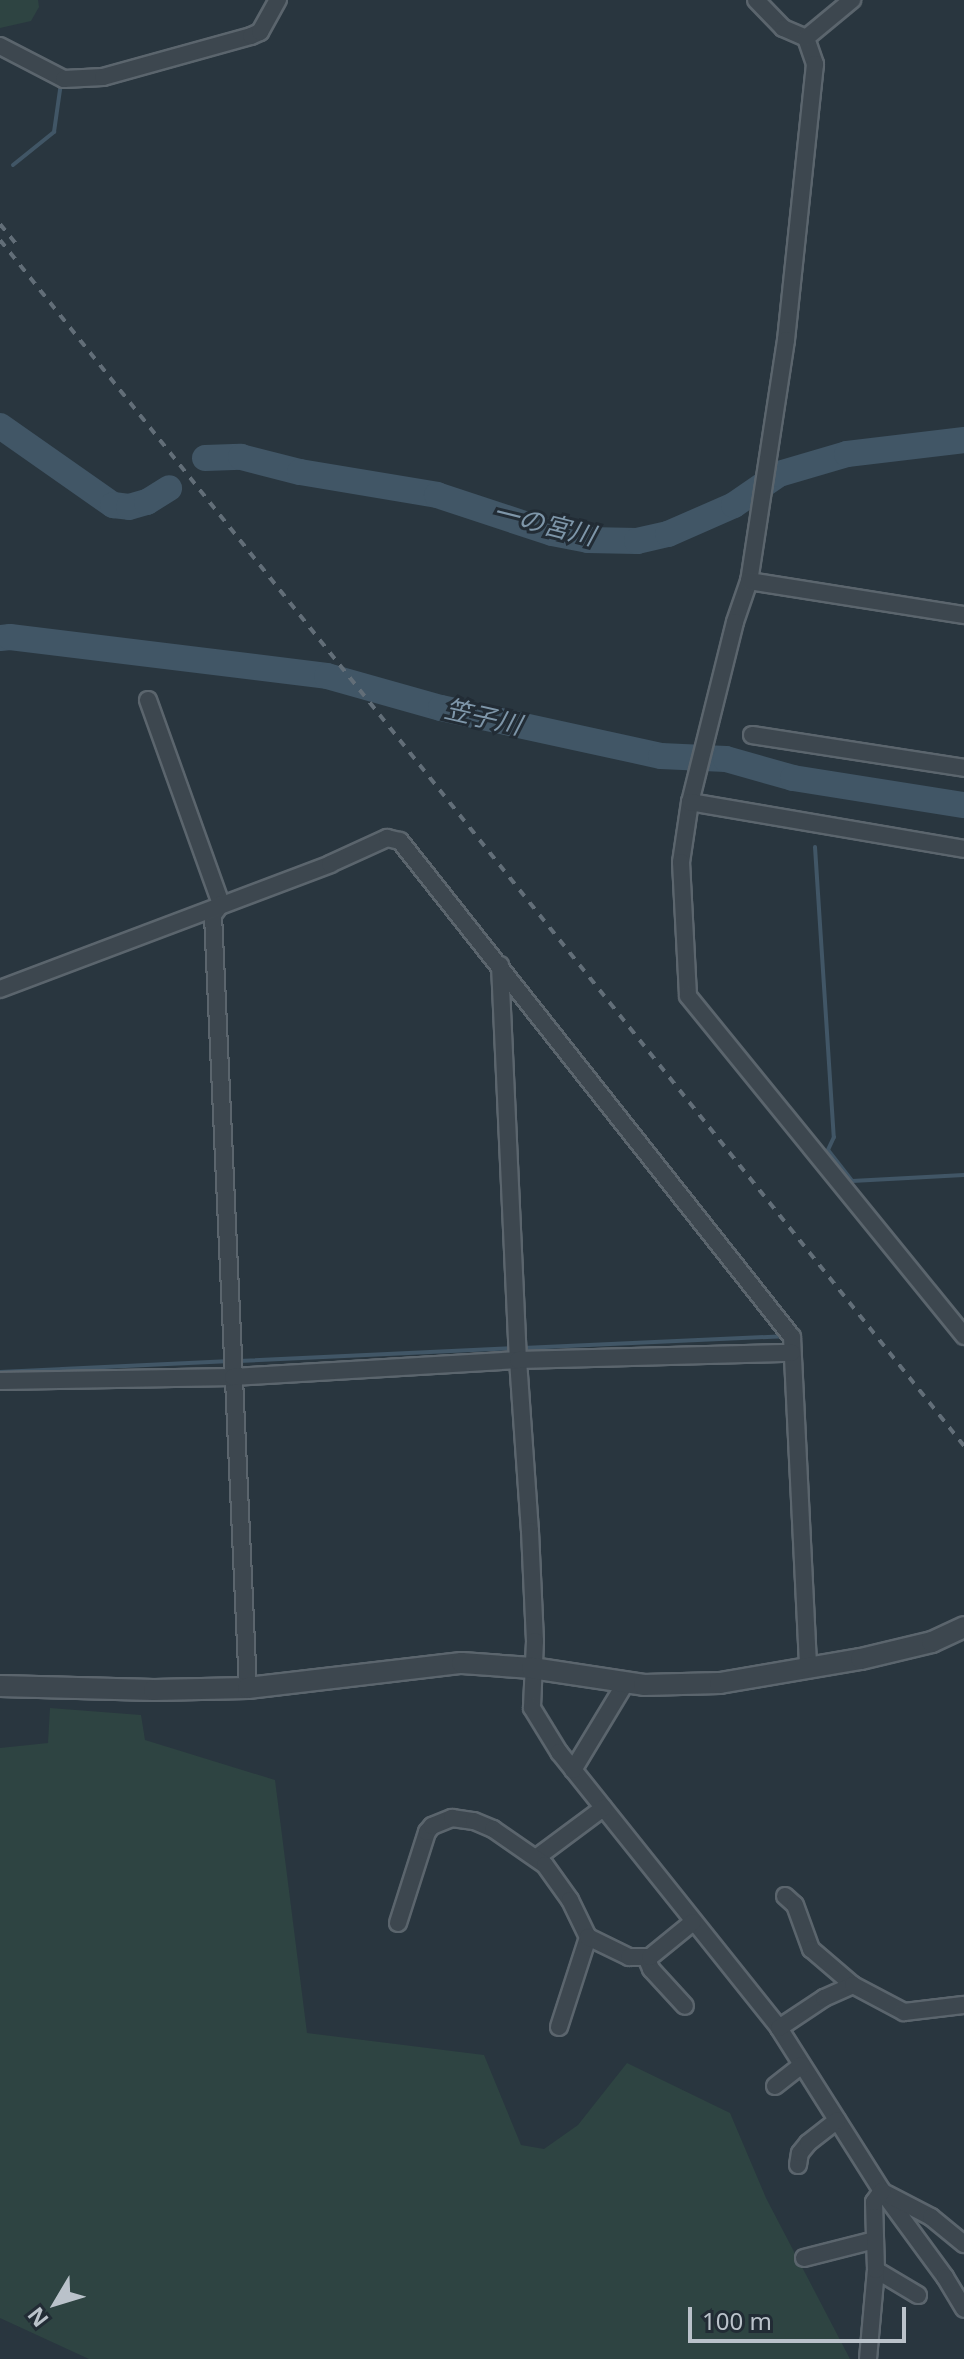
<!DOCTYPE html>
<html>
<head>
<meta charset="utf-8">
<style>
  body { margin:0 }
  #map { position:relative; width:964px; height:2359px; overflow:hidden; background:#29363f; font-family:"Noto Sans","Noto Sans JP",sans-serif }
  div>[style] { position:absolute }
  .green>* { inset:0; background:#2e4442 }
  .stream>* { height:4px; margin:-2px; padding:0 2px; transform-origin:2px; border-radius:2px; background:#415666 }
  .river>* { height:26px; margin:-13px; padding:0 13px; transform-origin:13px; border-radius:13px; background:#415666 }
  .roads { filter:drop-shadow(2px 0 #5b656d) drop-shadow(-2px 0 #5b656d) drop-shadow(0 2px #5b656d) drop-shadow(0 -2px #5b656d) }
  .minor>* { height:16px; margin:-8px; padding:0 8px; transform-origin:8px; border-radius:8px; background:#3d474f }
  .tertiary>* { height:20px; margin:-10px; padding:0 10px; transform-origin:10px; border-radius:10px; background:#3d474f }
  .rail>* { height:4px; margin-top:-2px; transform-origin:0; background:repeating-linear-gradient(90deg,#626e78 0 8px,transparent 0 16px) }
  span { translate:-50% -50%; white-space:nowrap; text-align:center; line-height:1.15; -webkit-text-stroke:6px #222c35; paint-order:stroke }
  .water-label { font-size:26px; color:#7e96a9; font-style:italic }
  .north { position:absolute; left:16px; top:2263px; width:80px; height:80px; -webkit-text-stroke:6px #222c35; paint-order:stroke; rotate:232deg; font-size:22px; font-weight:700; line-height:32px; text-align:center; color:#bac2ca }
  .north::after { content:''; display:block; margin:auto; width:28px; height:36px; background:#bac2ca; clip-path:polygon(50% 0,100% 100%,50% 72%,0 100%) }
  .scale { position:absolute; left:688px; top:2307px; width:218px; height:36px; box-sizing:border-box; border:4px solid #bac2ca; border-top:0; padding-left:10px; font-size:24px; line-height:28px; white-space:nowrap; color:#bac2ca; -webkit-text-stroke:6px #222c35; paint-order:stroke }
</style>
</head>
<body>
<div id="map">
  <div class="green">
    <div style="clip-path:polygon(0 0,38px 0,39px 7px,31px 21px,0 28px)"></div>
    <div style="clip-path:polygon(50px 1708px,141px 1715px,145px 1740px,275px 1780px,307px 2033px,484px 2055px,521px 2145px,544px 2149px,578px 2125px,627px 2063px,730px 2113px,766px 2198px,850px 2359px,89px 2359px,0 2318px,0 1748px,48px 1743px)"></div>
  </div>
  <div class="stream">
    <div style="left:13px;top:165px;width:53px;rotate:-38.8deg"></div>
    <div style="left:54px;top:132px;width:49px;rotate:-81.9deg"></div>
    <div style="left:815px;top:847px;width:291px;rotate:86.3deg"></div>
    <div style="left:834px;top:1137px;width:14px;rotate:115deg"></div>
    <div style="left:828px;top:1150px;width:39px;rotate:52deg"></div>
    <div style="left:852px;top:1181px;width:112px;rotate:-3.1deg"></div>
    <div style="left:523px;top:1348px;width:261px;rotate:-2.6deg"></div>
    <div style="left:239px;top:1361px;width:275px;rotate:-2.7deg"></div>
    <div style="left:62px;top:1369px;width:169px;rotate:-2.7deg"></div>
    <div style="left:0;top:1372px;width:64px;rotate:-2.7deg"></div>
  </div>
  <div class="river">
    <div style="left:0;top:426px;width:138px;rotate:35deg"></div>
    <div style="left:113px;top:505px;width:16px;rotate:7deg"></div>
    <div style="left:129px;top:507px;width:19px;rotate:-16deg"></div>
    <div style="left:147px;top:502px;width:26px;rotate:-32deg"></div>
    <div style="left:205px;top:458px;width:36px;rotate:-2deg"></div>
    <div style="left:241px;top:457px;width:61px;rotate:14.3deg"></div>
    <div style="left:300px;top:472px;width:139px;rotate:9.5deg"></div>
    <div style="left:437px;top:495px;width:121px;rotate:18.3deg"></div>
    <div style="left:552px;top:533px;width:37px;rotate:11deg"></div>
    <div style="left:588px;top:540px;width:49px;rotate:1.2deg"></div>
    <div style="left:637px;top:541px;width:32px;rotate:-13deg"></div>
    <div style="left:668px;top:534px;width:72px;rotate:-23.7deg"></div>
    <div style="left:734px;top:505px;width:55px;rotate:-34.6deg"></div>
    <div style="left:779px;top:474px;width:71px;rotate:-16.4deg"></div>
    <div style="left:847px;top:454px;width:118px;rotate:-6.8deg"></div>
    <div style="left:0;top:638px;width:10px;rotate:-6deg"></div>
    <div style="left:10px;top:637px;width:319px;rotate:7deg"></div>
    <div style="left:327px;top:676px;width:118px;rotate:15.7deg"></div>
    <div style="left:441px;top:708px;width:225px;rotate:12.3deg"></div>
    <div style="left:661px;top:756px;width:65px;rotate:2.6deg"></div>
    <div style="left:726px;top:759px;width:70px;rotate:15.8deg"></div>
    <div style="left:793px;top:778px;width:173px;rotate:9deg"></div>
  </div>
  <div class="roads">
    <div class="minor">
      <div style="left:756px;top:0;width:39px;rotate:46deg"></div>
      <div style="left:783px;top:28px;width:25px;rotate:23deg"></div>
      <div style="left:806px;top:38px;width:28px;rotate:71deg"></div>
      <div style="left:815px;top:64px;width:278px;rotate:96deg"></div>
      <div style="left:786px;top:340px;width:244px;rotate:98.7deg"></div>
      <div style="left:749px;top:581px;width:43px;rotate:108.9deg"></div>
      <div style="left:735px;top:622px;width:186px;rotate:104deg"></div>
      <div style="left:690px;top:802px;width:61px;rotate:98.5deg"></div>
      <div style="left:681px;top:862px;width:134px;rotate:87deg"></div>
      <div style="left:688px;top:996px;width:438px;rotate:50.9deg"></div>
      <div style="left:806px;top:38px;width:60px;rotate:-39.6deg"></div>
      <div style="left:0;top:46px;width:72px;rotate:27.3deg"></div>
      <div style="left:64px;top:79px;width:39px;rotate:-3deg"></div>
      <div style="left:103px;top:77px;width:154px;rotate:-15.5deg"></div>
      <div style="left:251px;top:36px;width:10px;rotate:-24deg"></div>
      <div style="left:260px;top:32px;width:37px;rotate:-61deg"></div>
      <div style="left:749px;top:581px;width:218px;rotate:9deg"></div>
      <div style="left:148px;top:700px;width:217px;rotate:70.3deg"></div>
      <div style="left:752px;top:735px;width:215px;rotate:8.8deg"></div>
      <div style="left:690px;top:802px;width:278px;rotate:9.7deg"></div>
      <div style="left:221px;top:904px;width:14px;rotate:126deg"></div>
      <div style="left:213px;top:915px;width:774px;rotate:87.41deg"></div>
      <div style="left:500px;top:965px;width:395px;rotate:87.4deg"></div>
      <div style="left:518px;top:1360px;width:171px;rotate:86deg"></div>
      <div style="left:530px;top:1531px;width:110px;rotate:87.4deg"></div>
      <div style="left:535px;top:1641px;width:67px;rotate:92.6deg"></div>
      <div style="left:532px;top:1708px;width:52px;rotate:58.5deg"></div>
      <div style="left:559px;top:1752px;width:353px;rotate:51.4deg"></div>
      <div style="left:779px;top:2028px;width:193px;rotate:57.7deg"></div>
      <div style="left:882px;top:2191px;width:107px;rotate:53.8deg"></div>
      <div style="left:945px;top:2277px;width:37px;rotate:59deg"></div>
      <div style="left:0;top:989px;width:353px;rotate:-20.7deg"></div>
      <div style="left:330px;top:864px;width:63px;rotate:-24.5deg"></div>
      <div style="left:387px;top:838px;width:13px;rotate:13deg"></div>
      <div style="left:400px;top:841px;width:632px;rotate:51.68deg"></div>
      <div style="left:792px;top:1337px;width:330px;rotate:87.2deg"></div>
      <div style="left:0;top:1381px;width:233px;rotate:-1deg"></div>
      <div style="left:233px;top:1377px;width:286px;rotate:-3.4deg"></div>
      <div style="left:518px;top:1360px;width:274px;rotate:-1.5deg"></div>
      <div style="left:573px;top:1770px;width:103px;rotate:-58.9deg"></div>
      <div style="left:536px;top:1858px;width:84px;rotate:-36.7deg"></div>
      <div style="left:785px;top:1896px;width:13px;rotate:42deg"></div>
      <div style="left:795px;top:1905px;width:47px;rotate:70deg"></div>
      <div style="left:811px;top:1949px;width:55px;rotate:40.6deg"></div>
      <div style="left:398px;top:1923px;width:96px;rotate:-72.3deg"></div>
      <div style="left:427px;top:1832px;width:8px;rotate:-50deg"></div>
      <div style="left:432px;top:1826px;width:22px;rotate:-22deg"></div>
      <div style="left:452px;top:1818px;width:22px;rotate:8deg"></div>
      <div style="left:474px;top:1821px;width:21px;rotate:23deg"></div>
      <div style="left:493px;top:1829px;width:63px;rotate:34.7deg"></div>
      <div style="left:545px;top:1865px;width:43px;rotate:54.5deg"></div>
      <div style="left:570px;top:1900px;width:41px;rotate:64.1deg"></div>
      <div style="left:646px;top:1957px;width:13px;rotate:67deg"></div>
      <div style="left:651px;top:1969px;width:50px;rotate:47.4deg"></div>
      <div style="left:559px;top:2027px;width:95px;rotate:-72.1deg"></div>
      <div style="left:588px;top:1937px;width:46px;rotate:26deg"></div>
      <div style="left:629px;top:1957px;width:21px"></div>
      <div style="left:650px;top:1957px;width:55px;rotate:-39.1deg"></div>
      <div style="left:779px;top:2028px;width:54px;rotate:-33.7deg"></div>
      <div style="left:824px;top:1998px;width:32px;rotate:-24deg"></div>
      <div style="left:853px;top:1985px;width:58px;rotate:27.9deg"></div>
      <div style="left:904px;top:2012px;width:60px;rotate:-6.7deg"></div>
      <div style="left:775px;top:2086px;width:34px;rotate:-38deg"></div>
      <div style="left:798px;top:2165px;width:12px;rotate:-81deg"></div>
      <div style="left:800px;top:2153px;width:13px;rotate:-51deg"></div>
      <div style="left:808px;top:2143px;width:37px;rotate:-38deg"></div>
      <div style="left:887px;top:2194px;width:50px;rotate:27.6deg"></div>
      <div style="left:931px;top:2217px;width:43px;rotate:39.3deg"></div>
      <div style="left:804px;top:2258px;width:73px;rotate:-14.2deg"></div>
      <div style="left:876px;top:2270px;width:49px;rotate:30.8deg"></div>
      <div style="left:868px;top:2359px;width:89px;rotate:-84.9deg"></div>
      <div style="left:876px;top:2270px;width:68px;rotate:-91.7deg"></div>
      <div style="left:874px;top:2202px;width:14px;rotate:-54deg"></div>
    </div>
    <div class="tertiary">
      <div style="left:0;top:1686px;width:154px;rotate:1.5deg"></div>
      <div style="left:154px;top:1690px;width:94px;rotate:-1.2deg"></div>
      <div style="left:248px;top:1688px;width:215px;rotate:-6.7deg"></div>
      <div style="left:462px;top:1663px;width:70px;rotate:4.1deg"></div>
      <div style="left:532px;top:1668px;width:113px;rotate:8.6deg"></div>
      <div style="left:644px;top:1685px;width:76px;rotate:-1.5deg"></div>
      <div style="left:720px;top:1683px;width:143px;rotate:-9.7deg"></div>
      <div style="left:861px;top:1659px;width:73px;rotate:-13.5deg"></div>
      <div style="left:932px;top:1642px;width:35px;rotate:-25deg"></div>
    </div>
  </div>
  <div class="rail">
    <div style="left:0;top:224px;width:28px;rotate:51deg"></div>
    <div style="left:0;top:240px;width:1544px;rotate:51.36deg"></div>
  </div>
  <div class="water-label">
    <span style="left:544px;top:524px;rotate:14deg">一の宮川</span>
    <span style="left:483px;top:717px;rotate:13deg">笠子川</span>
  </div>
  <div class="north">N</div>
  <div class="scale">100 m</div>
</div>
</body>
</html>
